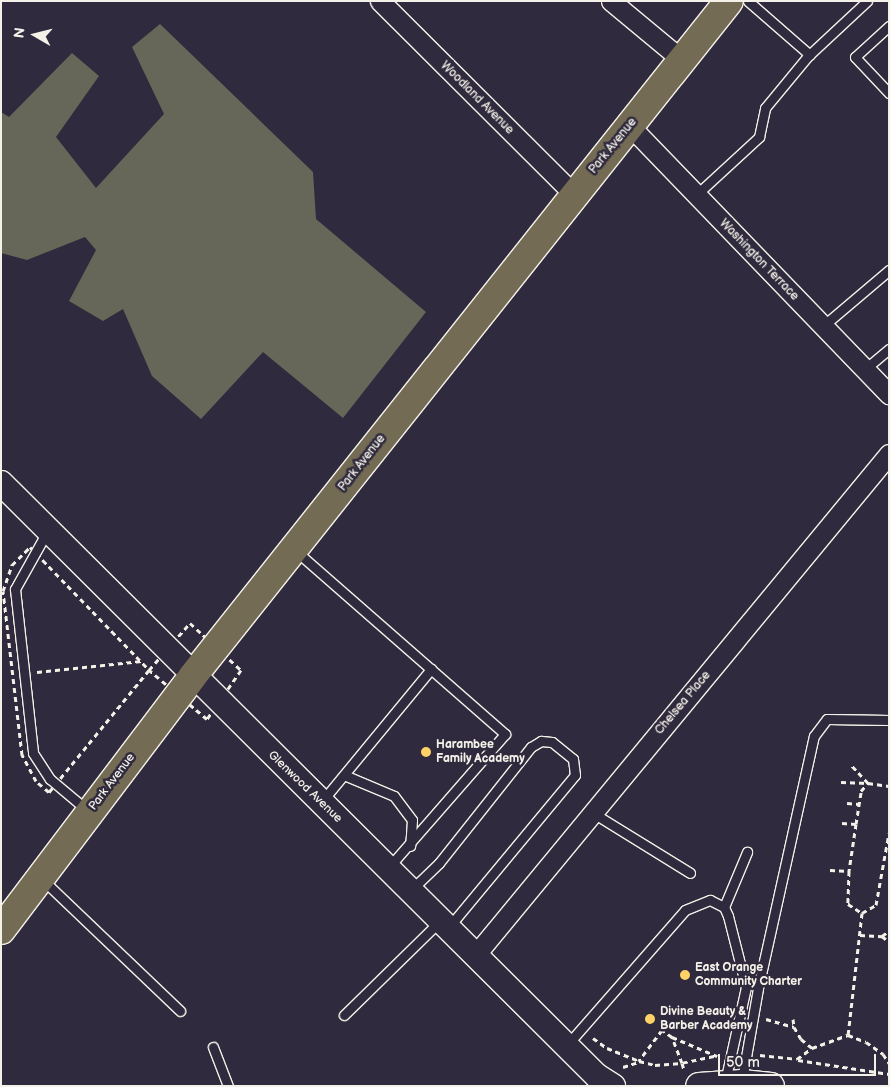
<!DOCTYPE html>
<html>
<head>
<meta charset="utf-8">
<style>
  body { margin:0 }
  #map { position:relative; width:890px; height:1087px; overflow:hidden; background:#2f2a3d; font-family:"Balsamiq Sans",sans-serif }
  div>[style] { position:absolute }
  .green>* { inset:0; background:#666758 }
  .path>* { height:3px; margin-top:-1.5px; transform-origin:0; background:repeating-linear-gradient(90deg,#f4f1e8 0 5px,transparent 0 9px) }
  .roads { filter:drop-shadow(1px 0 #f4f1e8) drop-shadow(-1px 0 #f4f1e8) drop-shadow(0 1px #f4f1e8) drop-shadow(0 -1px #f4f1e8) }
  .service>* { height:9px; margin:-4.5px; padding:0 4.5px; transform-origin:4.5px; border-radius:4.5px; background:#2f2a3d }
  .minor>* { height:19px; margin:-9.5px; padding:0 9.5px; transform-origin:9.5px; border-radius:9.5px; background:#2f2a3d }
  .tertiary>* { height:24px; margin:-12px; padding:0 12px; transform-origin:12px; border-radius:12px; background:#2f2a3d }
  .secondary>* { height:26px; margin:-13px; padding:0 13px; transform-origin:13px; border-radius:13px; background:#2f2a3d }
  .primary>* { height:28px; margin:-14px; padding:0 14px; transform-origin:14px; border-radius:14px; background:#746b55 }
  .dots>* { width:14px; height:14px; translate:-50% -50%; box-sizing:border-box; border:2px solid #2f2a3d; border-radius:50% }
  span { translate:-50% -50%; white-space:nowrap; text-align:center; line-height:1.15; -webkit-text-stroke:5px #2f2a3d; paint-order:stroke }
  .street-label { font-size:12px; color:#f4f1e8 }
  .poi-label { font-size:12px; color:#f4f1e8; font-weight:700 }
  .left { translate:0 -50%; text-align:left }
  .frame { position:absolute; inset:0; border:2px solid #f4f1e8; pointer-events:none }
  .north { position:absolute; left:10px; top:10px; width:50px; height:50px; -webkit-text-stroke:4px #2f2a3d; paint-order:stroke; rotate:278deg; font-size:14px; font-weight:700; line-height:20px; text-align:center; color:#f4f1e8 }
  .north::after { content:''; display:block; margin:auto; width:18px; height:22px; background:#f4f1e8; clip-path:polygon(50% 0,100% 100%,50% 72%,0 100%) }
  .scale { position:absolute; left:718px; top:1054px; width:158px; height:22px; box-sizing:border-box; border:2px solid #f4f1e8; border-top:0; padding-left:6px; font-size:15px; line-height:18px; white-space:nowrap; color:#f4f1e8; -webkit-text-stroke:4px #2f2a3d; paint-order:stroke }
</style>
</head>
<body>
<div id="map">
  <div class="green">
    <div style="clip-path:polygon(160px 24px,313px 172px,316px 219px,426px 312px,343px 418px,263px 352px,201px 419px,152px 376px,123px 309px,103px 321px,69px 301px,96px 250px,85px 237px,27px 260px,1px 253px,1px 112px,9px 117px,72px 53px,99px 76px,56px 137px,96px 188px,164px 114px,132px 47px)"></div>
  </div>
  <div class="path">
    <div style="left:30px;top:547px;width:171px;rotate:45.9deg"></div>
    <div style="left:149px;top:670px;width:158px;rotate:129.3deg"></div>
    <div style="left:49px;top:792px;width:17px;rotate:-140deg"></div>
    <div style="left:36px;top:781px;width:30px;rotate:-118deg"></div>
    <div style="left:22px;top:755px;width:165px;rotate:-96.6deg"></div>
    <div style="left:3px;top:591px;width:28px;rotate:-71deg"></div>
    <div style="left:12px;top:565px;width:25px;rotate:-45deg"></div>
    <div style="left:190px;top:623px;width:69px;rotate:42.7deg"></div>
    <div style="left:241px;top:670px;width:60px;rotate:124.8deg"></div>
    <div style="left:207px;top:719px;width:76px;rotate:-139.8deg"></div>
    <div style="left:149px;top:670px;width:62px;rotate:-48.9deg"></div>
    <div style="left:37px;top:672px;width:105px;rotate:-6deg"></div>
    <div style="left:841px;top:782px;width:27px;rotate:2deg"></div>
    <div style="left:868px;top:783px;width:26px;rotate:-133deg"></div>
    <div style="left:847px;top:803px;width:12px;rotate:5deg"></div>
    <div style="left:842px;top:823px;width:14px;rotate:4deg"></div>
    <div style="left:856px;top:824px;width:48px;rotate:98.5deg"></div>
    <div style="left:856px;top:824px;width:33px;rotate:-81deg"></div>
    <div style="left:861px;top:791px;width:11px;rotate:-49deg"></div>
    <div style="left:868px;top:783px;width:21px;rotate:8deg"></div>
    <div style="left:830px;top:870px;width:19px;rotate:3deg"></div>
    <div style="left:849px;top:871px;width:33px;rotate:92deg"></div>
    <div style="left:848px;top:904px;width:17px;rotate:33deg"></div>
    <div style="left:862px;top:913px;width:123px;rotate:96.5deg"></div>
    <div style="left:848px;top:1035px;width:19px;rotate:21deg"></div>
    <div style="left:866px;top:1042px;width:21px;rotate:35deg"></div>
    <div style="left:883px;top:1054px;width:11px;rotate:56deg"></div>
    <div style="left:862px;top:913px;width:16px;rotate:-30deg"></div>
    <div style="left:876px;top:905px;width:73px;rotate:-79.8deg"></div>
    <div style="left:860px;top:935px;width:22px;rotate:3deg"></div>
    <div style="left:882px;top:936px;width:9px;rotate:41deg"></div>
    <div style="left:882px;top:936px;width:9px;rotate:-36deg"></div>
    <div style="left:766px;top:1019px;width:29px;rotate:16deg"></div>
    <div style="left:794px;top:1027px;width:14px;rotate:60deg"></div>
    <div style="left:801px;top:1039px;width:14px;rotate:39deg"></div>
    <div style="left:793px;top:1019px;width:8px;rotate:83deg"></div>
    <div style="left:672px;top:1037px;width:12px;rotate:-145deg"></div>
    <div style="left:662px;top:1030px;width:39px;rotate:127deg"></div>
    <div style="left:639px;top:1061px;width:16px;rotate:14deg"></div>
    <div style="left:655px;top:1065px;width:27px;rotate:-4deg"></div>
    <div style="left:682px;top:1063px;width:7px;rotate:74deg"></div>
    <div style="left:593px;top:1038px;width:17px;rotate:36deg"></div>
    <div style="left:607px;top:1048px;width:35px;rotate:22deg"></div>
    <div style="left:760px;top:1055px;width:37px;rotate:6deg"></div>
    <div style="left:797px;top:1059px;width:19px;rotate:-36deg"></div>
    <div style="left:812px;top:1048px;width:38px;rotate:-20deg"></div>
    <div style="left:714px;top:1056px;width:33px;rotate:168deg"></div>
    <div style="left:682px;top:1063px;width:28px;rotate:-111deg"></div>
    <div style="left:672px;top:1037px;width:49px;rotate:22.9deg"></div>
    <div style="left:798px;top:1060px;width:92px;rotate:8.7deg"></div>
    <div style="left:623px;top:1067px;width:16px;rotate:-18deg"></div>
  </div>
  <div class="roads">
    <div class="service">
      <div style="left:748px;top:1px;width:82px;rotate:41.1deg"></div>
      <div style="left:889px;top:26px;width:46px;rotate:137.6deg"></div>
      <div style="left:855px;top:57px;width:50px;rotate:46.6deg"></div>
      <div style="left:696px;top:195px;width:86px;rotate:-42.6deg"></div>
      <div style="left:759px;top:137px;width:30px;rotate:-78deg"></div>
      <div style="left:765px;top:108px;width:66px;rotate:-50.5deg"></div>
      <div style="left:807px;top:57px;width:82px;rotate:-43deg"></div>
      <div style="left:823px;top:326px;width:87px;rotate:-40.3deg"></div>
      <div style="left:865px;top:369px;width:31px;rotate:-40deg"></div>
      <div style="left:48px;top:530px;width:68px;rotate:119.2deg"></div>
      <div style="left:15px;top:589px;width:165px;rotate:83.7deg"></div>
      <div style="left:33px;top:753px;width:31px;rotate:57deg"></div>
      <div style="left:50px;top:779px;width:48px;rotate:40deg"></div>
      <div style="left:296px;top:551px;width:278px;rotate:41.2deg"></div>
      <div style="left:505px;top:734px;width:176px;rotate:131.1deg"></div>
      <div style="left:344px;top:775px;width:54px;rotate:22.8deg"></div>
      <div style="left:394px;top:796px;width:30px;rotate:53deg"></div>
      <div style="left:412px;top:820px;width:26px;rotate:94deg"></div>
      <div style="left:323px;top:800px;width:170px;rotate:-50.5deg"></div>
      <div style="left:593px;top:813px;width:114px;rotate:31.7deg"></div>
      <div style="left:42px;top:879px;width:191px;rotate:43.7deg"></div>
      <div style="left:411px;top:890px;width:39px;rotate:-44deg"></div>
      <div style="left:439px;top:863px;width:148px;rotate:-51.6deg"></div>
      <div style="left:531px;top:747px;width:12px;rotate:-31deg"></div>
      <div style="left:541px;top:741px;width:11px;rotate:5deg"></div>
      <div style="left:552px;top:742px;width:27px;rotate:39deg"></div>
      <div style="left:573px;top:759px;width:16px;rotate:83deg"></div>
      <div style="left:575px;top:775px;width:197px;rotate:129.7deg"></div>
      <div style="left:724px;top:907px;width:60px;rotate:-67.3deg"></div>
      <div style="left:344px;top:1015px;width:133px;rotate:-44.4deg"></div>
      <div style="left:567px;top:1045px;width:179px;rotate:-48.8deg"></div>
      <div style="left:685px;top:910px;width:27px;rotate:-22deg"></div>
      <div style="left:710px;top:900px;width:16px;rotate:27deg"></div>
      <div style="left:724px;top:907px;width:10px;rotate:66deg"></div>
      <div style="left:728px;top:916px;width:73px;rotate:75.8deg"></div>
      <div style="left:746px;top:987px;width:97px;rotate:102.5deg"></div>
      <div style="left:213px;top:1047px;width:42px;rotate:69deg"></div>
      <div style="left:742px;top:1080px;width:93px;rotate:-80.1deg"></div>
      <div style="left:758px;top:988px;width:258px;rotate:-77.5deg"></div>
      <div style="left:814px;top:736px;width:21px;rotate:-53deg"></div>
      <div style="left:827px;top:719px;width:62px;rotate:0.9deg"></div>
    </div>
    <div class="minor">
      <div style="left:380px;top:1px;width:274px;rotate:44.9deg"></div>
      <div style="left:611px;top:1px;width:92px;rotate:39.7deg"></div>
      <div style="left:630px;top:126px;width:373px;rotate:46deg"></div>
      <div style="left:477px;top:953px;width:647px;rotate:-50.46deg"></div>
    </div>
    <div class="tertiary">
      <div style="left:1px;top:483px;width:841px;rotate:44.86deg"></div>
      <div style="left:597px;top:1076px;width:19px;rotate:32deg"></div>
    </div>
    <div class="secondary">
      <div style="left:699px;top:1086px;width:43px;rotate:-4deg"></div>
      <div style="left:742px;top:1083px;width:29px;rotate:6deg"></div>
    </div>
    <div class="primary">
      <div style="left:1px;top:930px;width:317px;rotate:-52.9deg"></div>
      <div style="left:192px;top:677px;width:863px;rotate:-51.54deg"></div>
    </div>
  </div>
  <div class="dots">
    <div style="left:426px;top:752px;background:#ffd166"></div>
    <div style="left:685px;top:975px;background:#ffd166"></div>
    <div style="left:650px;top:1019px;background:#ffd166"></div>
  </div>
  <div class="street-label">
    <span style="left:477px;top:98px;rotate:45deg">Woodland Avenue</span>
    <span style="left:613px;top:146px;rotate:-51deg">Park Avenue</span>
    <span style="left:759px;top:260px;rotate:46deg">Washington Terrace</span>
    <span style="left:362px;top:463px;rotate:-52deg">Park Avenue</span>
    <span style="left:683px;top:703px;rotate:-50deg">Chelsea Place</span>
    <span style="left:112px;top:782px;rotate:-53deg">Park Avenue</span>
    <span style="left:305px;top:787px;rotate:44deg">Glenwood Avenue</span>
  </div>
  <div class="poi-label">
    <span class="left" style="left:436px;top:752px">Harambee<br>Family Academy</span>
    <span class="left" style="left:695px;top:975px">East Orange<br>Community Charter</span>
    <span class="left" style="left:660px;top:1019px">Divine Beauty &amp;<br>Barber Academy</span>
  </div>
  <div class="frame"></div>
  <div class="north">N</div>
  <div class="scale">50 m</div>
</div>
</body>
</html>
